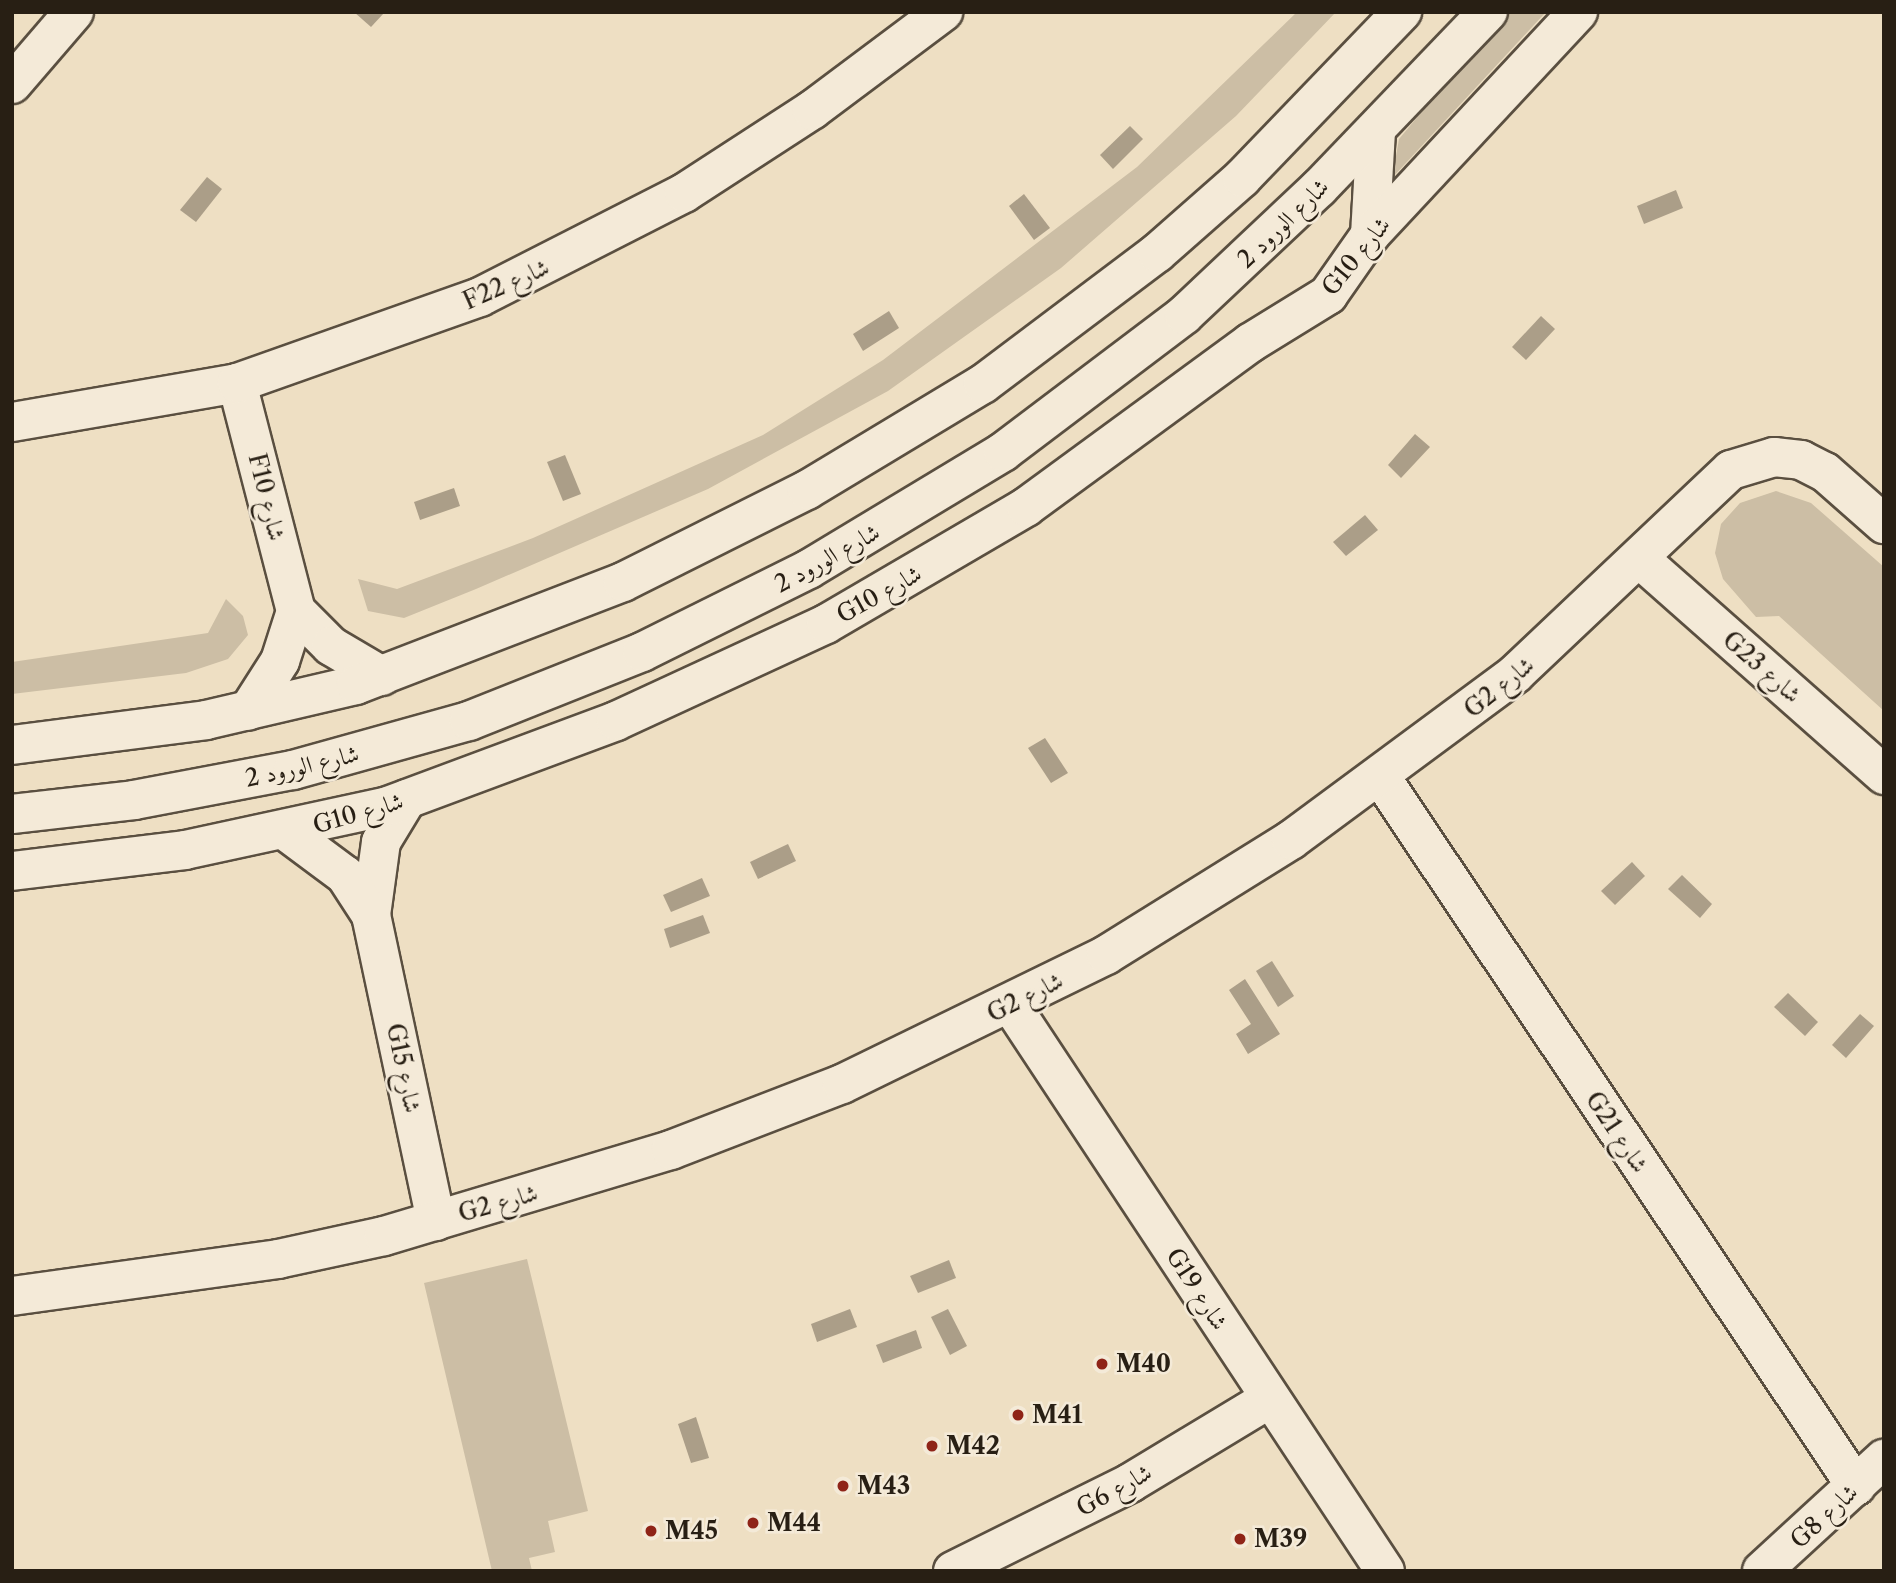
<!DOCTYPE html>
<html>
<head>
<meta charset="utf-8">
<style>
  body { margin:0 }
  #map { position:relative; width:1896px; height:1583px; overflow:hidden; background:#eedfc3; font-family:"Libre Caslon Text",Amiri,serif }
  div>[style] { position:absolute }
  .green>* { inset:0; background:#ccbea5 }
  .water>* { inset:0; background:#ab9e88 }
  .roads { filter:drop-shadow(2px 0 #5a4f40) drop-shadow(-2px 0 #5a4f40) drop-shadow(0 2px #5a4f40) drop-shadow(0 -2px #5a4f40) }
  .minor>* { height:38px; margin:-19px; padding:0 19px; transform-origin:19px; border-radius:19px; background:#f4ead8 }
  .dots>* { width:19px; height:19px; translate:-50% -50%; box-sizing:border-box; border:4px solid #f4ead8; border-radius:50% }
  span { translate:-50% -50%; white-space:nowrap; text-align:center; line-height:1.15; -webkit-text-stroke:5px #f4ead8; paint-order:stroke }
  .street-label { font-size:24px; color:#281f14 }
  .poi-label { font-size:24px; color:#281f14; font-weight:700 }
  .left { translate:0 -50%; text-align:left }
  .frame { position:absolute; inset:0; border:14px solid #281f14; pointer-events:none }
</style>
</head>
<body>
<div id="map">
  <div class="green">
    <div style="clip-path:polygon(1297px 12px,1336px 12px,1236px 116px,1061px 268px,888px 391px,708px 489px,476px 589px,404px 618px,368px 611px,358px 579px,397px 589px,533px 538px,763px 435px,883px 360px,1137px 167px)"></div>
    <div style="clip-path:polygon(1505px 12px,1546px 12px,1392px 178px,1399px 139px)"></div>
    <div style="clip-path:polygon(1776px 491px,1811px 503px,1884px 567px,1884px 711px,1779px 616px,1756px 617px,1723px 579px,1715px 553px,1721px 524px,1740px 503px)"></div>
    <div style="clip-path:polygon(226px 599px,243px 616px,248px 635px,228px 659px,186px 673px,12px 694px,12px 662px,208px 633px)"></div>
    <div style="clip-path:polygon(527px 1259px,588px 1511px,548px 1521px,555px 1552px,529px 1558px,532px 1571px,492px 1571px,424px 1283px)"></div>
  </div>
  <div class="water">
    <div style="clip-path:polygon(354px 12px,383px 12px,384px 13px,371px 27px)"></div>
    <div style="clip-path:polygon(1130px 126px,1143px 139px,1113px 169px,1100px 155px)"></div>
    <div style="clip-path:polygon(207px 177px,222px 189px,196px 222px,180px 210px)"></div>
    <div style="clip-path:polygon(1676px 190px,1683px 208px,1644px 224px,1637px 206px)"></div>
    <div style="clip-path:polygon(1024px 194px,1050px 228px,1034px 240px,1009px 206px)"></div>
    <div style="clip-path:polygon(889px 311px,899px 328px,863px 351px,853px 334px)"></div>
    <div style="clip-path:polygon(1541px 316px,1555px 329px,1526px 360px,1512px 347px)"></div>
    <div style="clip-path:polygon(1415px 434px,1430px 447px,1401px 478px,1388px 465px)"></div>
    <div style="clip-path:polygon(565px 455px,581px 494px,563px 501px,547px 462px)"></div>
    <div style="clip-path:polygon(454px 488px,460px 506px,420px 520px,414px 502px)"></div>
    <div style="clip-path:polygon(1365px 515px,1378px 530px,1346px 556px,1333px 542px)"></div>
    <div style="clip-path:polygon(1045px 738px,1068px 773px,1051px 783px,1028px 748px)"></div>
    <div style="clip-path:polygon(788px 844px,796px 861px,758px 879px,750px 862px)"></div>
    <div style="clip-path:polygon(1632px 862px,1645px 876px,1615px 905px,1601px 891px)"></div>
    <div style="clip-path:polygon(1682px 875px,1712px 904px,1700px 918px,1668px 889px)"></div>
    <div style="clip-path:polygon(702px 878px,710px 896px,671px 912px,663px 895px)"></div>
    <div style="clip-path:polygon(703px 915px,710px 933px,670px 948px,664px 929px)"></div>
    <div style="clip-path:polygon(1272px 961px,1294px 996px,1278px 1007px,1256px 971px)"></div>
    <div style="clip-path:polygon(1245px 979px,1280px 1034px,1248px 1054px,1236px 1034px,1251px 1024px,1229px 990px)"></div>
    <div style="clip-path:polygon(1788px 993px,1818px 1022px,1805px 1036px,1774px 1007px)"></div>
    <div style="clip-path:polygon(1860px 1014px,1874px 1026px,1846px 1058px,1832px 1045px)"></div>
    <div style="clip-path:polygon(949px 1260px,956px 1278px,918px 1293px,910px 1276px)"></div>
    <div style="clip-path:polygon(850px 1309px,857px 1327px,817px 1342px,811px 1324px)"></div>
    <div style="clip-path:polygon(948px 1309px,967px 1346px,950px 1355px,931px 1317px)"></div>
    <div style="clip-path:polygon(916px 1330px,922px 1348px,883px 1363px,876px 1345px)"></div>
    <div style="clip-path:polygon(696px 1417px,709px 1458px,691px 1463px,678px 1424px)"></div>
  </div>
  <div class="roads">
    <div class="minor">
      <div style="left:12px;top:84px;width:95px;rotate:-49.3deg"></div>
      <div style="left:1370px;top:235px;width:104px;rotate:-86.7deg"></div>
      <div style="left:237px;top:383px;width:236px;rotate:75.5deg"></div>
      <div style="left:296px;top:611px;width:52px;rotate:107.7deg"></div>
      <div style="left:280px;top:661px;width:59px;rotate:122.6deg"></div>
      <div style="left:12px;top:422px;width:228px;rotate:-9.8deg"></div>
      <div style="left:237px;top:383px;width:258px;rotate:-19.5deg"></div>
      <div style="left:480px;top:297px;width:229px;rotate:-27deg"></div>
      <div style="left:684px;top:193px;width:153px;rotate:-33deg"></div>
      <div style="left:812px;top:110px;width:164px;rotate:-36.8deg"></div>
      <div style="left:1640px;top:559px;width:326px;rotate:41.5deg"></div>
      <div style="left:296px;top:611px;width:49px;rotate:45deg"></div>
      <div style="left:331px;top:646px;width:59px;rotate:30.5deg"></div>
      <div style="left:12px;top:745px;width:196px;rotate:-7.3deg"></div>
      <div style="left:206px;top:720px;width:154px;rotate:-13.1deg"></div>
      <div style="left:356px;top:685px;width:286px;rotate:-21.1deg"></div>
      <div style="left:623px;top:582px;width:206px;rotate:-26.6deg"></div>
      <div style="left:807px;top:490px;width:205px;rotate:-31.1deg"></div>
      <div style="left:983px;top:384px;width:218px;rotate:-37deg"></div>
      <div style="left:1157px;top:253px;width:113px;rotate:-41.4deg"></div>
      <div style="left:1242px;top:178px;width:231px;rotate:-46.1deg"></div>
      <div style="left:1380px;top:776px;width:855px;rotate:56.16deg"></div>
      <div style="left:407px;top:799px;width:50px;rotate:121.2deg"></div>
      <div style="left:381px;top:842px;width:74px;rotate:97.8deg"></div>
      <div style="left:371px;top:915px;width:313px;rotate:78deg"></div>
      <div style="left:12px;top:814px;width:123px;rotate:-6.5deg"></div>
      <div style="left:134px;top:800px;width:162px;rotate:-10.7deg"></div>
      <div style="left:293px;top:770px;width:183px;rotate:-15.6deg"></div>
      <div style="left:469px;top:721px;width:186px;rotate:-21.7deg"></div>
      <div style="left:642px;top:652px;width:186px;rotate:-26.4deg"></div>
      <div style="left:809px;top:569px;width:227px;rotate:-31.1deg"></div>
      <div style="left:1003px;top:452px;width:227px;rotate:-37.1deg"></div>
      <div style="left:1184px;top:315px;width:185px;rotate:-43.3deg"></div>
      <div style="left:1319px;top:188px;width:244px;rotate:-46.2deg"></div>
      <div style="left:287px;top:832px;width:72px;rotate:36.6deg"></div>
      <div style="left:345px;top:875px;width:48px;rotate:57deg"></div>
      <div style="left:12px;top:871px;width:174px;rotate:-6.9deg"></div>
      <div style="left:185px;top:850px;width:208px;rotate:-12.2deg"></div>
      <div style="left:388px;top:806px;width:243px;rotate:-20.4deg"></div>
      <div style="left:616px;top:721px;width:231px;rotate:-24.8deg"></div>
      <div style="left:826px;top:624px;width:232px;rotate:-30.3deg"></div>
      <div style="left:1026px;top:507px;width:278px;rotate:-36.2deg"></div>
      <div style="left:1250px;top:343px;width:92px;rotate:-31.6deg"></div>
      <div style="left:1328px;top:295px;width:73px;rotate:-55deg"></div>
      <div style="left:1370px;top:235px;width:305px;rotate:-47deg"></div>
      <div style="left:1011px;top:1005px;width:678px;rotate:56.54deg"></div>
      <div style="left:12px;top:1296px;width:269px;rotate:-7.9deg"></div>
      <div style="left:278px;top:1259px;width:108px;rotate:-12.2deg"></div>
      <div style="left:384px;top:1236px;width:300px;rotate:-16.7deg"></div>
      <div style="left:671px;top:1150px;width:183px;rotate:-21.1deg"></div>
      <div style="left:842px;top:1084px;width:294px;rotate:-26deg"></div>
      <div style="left:1106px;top:955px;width:218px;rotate:-31.9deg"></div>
      <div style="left:1291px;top:840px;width:279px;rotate:-36.5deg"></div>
      <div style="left:1515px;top:674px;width:297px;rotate:-43.4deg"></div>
      <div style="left:1731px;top:470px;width:45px;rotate:-16.8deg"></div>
      <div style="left:1774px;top:457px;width:27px;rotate:6deg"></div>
      <div style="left:1801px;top:460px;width:27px;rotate:27deg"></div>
      <div style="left:1825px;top:472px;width:79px;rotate:41.4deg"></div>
      <div style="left:953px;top:1571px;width:198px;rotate:-26.4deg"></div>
      <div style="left:1130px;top:1483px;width:162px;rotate:-31.1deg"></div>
      <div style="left:1762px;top:1571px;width:166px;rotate:-42.6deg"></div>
    </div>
  </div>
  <div class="dots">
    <div style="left:1102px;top:1364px;background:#8f2418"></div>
    <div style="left:1018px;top:1415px;background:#8f2418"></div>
    <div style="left:932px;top:1446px;background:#8f2418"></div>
    <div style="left:843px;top:1486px;background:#8f2418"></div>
    <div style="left:753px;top:1523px;background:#8f2418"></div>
    <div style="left:651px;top:1531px;background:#8f2418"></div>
    <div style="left:1240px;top:1539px;background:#8f2418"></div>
  </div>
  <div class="street-label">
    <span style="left:1283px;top:223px;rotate:-44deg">شارع الورود 2</span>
    <span style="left:1356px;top:256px;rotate:-51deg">G10 شارع</span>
    <span style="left:506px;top:284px;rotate:-24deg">F22 شارع</span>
    <span style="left:267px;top:497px;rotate:76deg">F10 شارع</span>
    <span style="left:827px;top:558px;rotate:-29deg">شارع الورود 2</span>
    <span style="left:879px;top:594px;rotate:-29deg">G10 شارع</span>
    <span style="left:1762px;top:667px;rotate:41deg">G23 شارع</span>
    <span style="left:1499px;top:687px;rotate:-39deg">G2 شارع</span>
    <span style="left:302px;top:766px;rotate:-13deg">شارع الورود 2</span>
    <span style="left:358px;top:813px;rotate:-16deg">G10 شارع</span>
    <span style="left:1025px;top:997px;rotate:-27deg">G2 شارع</span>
    <span style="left:404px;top:1068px;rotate:78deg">G15 شارع</span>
    <span style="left:1617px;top:1132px;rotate:56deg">G21 شارع</span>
    <span style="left:498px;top:1203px;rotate:-16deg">G2 شارع</span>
    <span style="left:1197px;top:1289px;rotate:57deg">G19 شارع</span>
    <span style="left:1114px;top:1490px;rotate:-29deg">G6 شارع</span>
    <span style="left:1824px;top:1516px;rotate:-43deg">G8 شارع</span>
  </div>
  <div class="poi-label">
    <span class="left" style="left:1116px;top:1364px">M40</span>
    <span class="left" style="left:1032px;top:1415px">M41</span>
    <span class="left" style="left:946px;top:1446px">M42</span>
    <span class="left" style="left:857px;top:1486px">M43</span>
    <span class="left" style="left:767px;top:1523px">M44</span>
    <span class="left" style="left:665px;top:1531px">M45</span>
    <span class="left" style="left:1254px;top:1539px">M39</span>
  </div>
  <div class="frame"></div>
</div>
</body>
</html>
